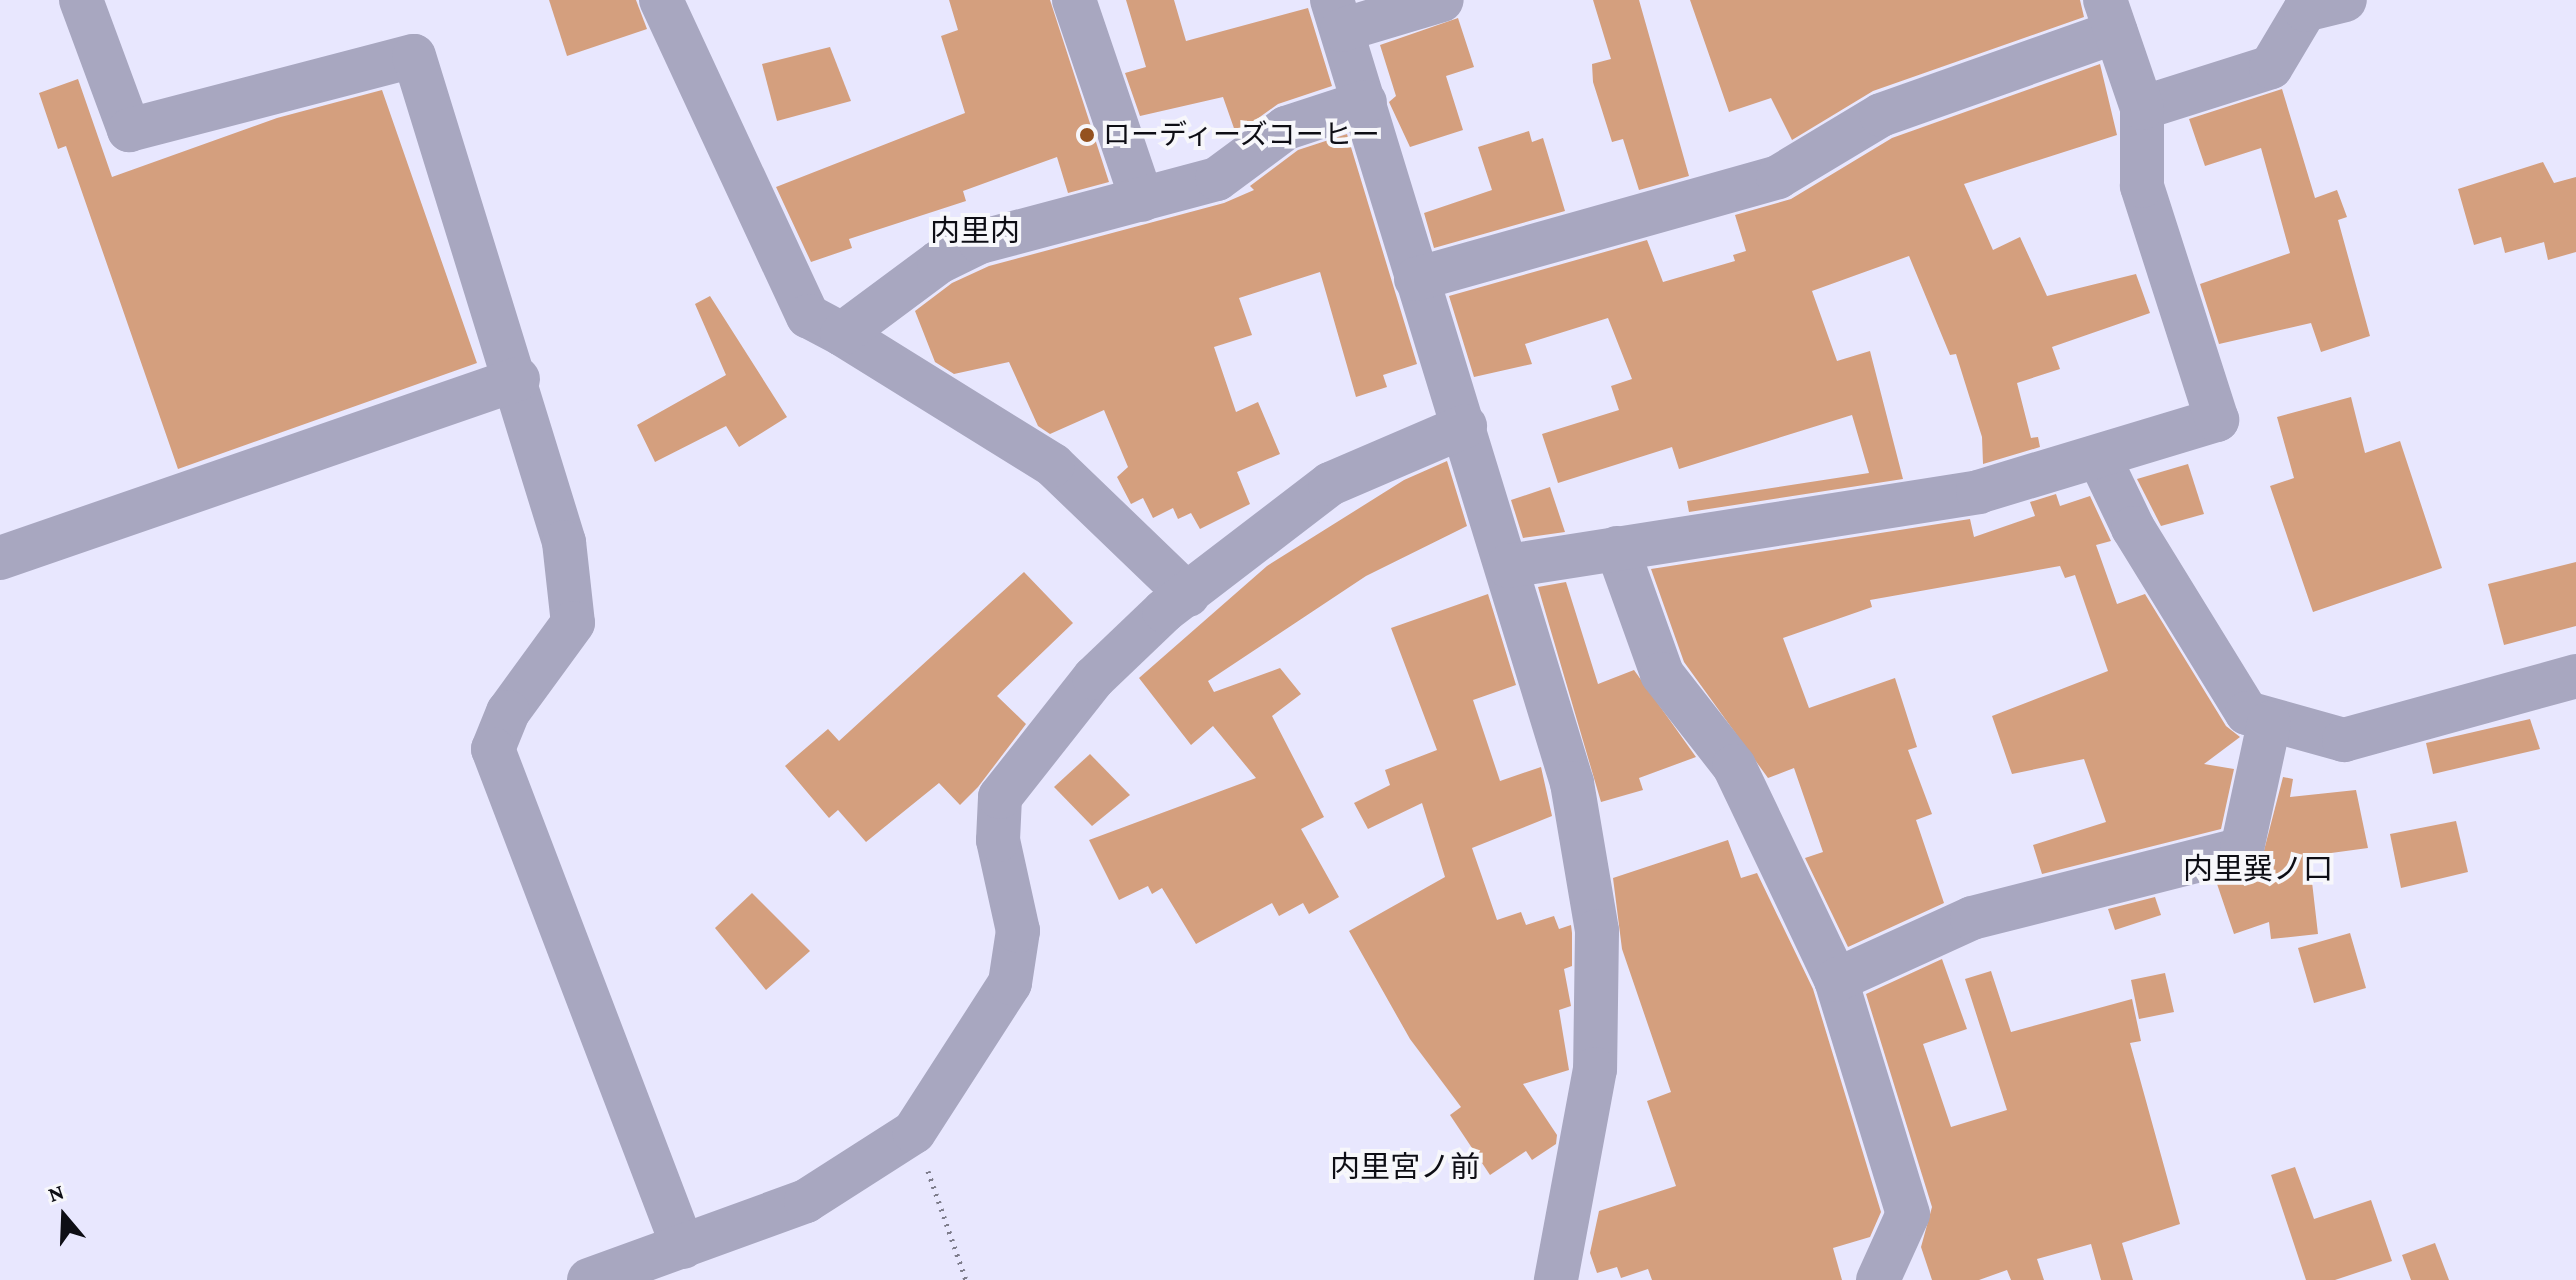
<!DOCTYPE html>
<html>
<head>
<meta charset="utf-8">
<style>
  body { margin:0 }
  #map { position:relative; width:2576px; height:1280px; overflow:hidden; background:#e8e7fe; font-family:"Crimson Pro","Noto Sans JP",serif }
  div>[style] { position:absolute }
  .building>* { inset:0; background:#d49f7e }
  .path>* { height:5px; margin-top:-2.5px; transform-origin:0; background:repeating-linear-gradient(90deg,#7e7d8c 0 2px,transparent 0 8px) }
  .minor>* { height:44px; margin:-22px; padding:0 22px; transform-origin:22px; border-radius:22px; background:#a8a7c0 }
  .dots>* { width:22px; height:22px; translate:-50% -50%; box-sizing:border-box; border:4px solid #f7f7fb; border-radius:50% }
  span { translate:-50% -50%; white-space:nowrap; text-align:center; line-height:1.15; -webkit-text-stroke:8px #f7f7fb; paint-order:stroke }
  .poi-label { font-size:28px; color:#0e0e15 }
  .left { translate:0 -50%; text-align:left }
  .neighbourhood-label { font-size:30px; color:#0e0e15 }
  .north { position:absolute; left:24px; top:1176px; width:80px; height:80px; -webkit-text-stroke:6px #f7f7fb; paint-order:stroke; rotate:341deg; font-size:22px; font-weight:700; line-height:32px; text-align:center; color:#0e0e15 }
  .north::after { content:''; display:block; margin:auto; width:28px; height:36px; background:#0e0e15; clip-path:polygon(50% 0,100% 100%,50% 72%,0 100%) }
</style>
</head>
<body>
<div id="map">
  <div class="building">
    <div style="clip-path:polygon(549px 0,636px 0,647px 29px,567px 56px)"></div>
    <div style="clip-path:polygon(949px 0,1050px 0,1109px 182px,1068px 193px,1057px 157px,963px 191px,966px 201px,849px 239px,852px 248px,811px 262px,776px 187px,965px 113px,941px 36px,958px 30px)"></div>
    <div style="clip-path:polygon(1126px 0,1174px 0,1186px 41px,1308px 8px,1332px 86px,1278px 104px,1236px 134px,1223px 97px,1140px 116px,1125px 73px,1146px 67px)"></div>
    <div style="clip-path:polygon(1593px 0,1639px 0,1689px 176px,1639px 190px,1623px 139px,1612px 142px,1593px 82px,1592px 64px,1611px 59px)"></div>
    <div style="clip-path:polygon(1690px 0,2080px 0,2084px 17px,1873px 91px,1792px 140px,1771px 98px,1729px 112px)"></div>
    <div style="clip-path:polygon(1458px 18px,1474px 67px,1446px 76px,1463px 130px,1410px 147px,1389px 102px,1396px 96px,1380px 45px)"></div>
    <div style="clip-path:polygon(830px 47px,851px 101px,777px 121px,762px 64px)"></div>
    <div style="clip-path:polygon(2100px 64px,2117px 135px,1964px 184px,1993px 250px,2020px 237px,2047px 296px,2136px 274px,2150px 313px,2052px 347px,2060px 369px,2017px 383px,2031px 438px,2038px 437px,2040px 447px,1983px 464px,1982px 437px,1956px 354px,1950px 355px,1909px 256px,1812px 291px,1837px 361px,1870px 351px,1903px 479px,1689px 512px,1687px 501px,1869px 473px,1852px 415px,1679px 469px,1672px 447px,1558px 483px,1542px 434px,1619px 410px,1611px 386px,1632px 379px,1608px 318px,1525px 344px,1532px 364px,1474px 377px,1449px 296px,1647px 240px,1663px 282px,1735px 261px,1733px 255px,1746px 251px,1735px 215px,1791px 199px,1892px 138px)"></div>
    <div style="clip-path:polygon(78px 79px,112px 177px,277px 118px,382px 90px,477px 363px,178px 469px,66px 146px,58px 149px,39px 93px)"></div>
    <div style="clip-path:polygon(2282px 89px,2315px 198px,2337px 190px,2347px 217px,2338px 220px,2370px 336px,2321px 352px,2311px 323px,2219px 344px,2200px 284px,2290px 253px,2261px 148px,2205px 166px,2189px 119px)"></div>
    <div style="clip-path:polygon(1529px 131px,1532px 142px,1543px 138px,1565px 211px,1434px 248px,1424px 213px,1492px 190px,1478px 147px)"></div>
    <div style="clip-path:polygon(1347px 134px,1417px 364px,1383px 375px,1387px 387px,1356px 397px,1320px 272px,1239px 298px,1252px 335px,1214px 347px,1236px 412px,1258px 402px,1280px 454px,1237px 472px,1250px 504px,1200px 529px,1191px 513px,1178px 519px,1173px 508px,1153px 518px,1143px 498px,1131px 504px,1117px 477px,1128px 467px,1104px 410px,1050px 434px,1038px 426px,1009px 362px,954px 374px,935px 362px,915px 311px,952px 283px,989px 266px,1224px 203px,1254px 190px,1250px 186px,1298px 150px)"></div>
    <div style="clip-path:polygon(2543px 162px,2554px 183px,2576px 177px,2576px 252px,2548px 260px,2544px 242px,2505px 253px,2501px 237px,2474px 245px,2458px 189px)"></div>
    <div style="clip-path:polygon(710px 296px,787px 417px,739px 447px,726px 426px,655px 462px,637px 425px,726px 375px,695px 304px)"></div>
    <div style="clip-path:polygon(2351px 397px,2365px 453px,2400px 441px,2442px 568px,2313px 612px,2270px 486px,2294px 478px,2277px 417px)"></div>
    <div style="clip-path:polygon(1447px 461px,1467px 526px,1366px 576px,1208px 681px,1214px 692px,1280px 668px,1301px 694px,1272px 716px,1324px 817px,1301px 829px,1339px 897px,1309px 914px,1303px 903px,1279px 916px,1272px 903px,1196px 944px,1162px 888px,1152px 894px,1148px 886px,1119px 900px,1089px 840px,1256px 778px,1213px 726px,1191px 745px,1139px 678px,1267px 566px,1404px 480px)"></div>
    <div style="clip-path:polygon(2188px 464px,2204px 514px,2161px 526px,2137px 479px)"></div>
    <div style="clip-path:polygon(1550px 487px,1565px 532px,1523px 538px,1511px 500px)"></div>
    <div style="clip-path:polygon(2056px 494px,2060px 506px,2090px 496px,2111px 541px,2096px 545px,2117px 604px,2145px 594px,2226px 726px,2240px 737px,2204px 764px,2234px 769px,2221px 829px,2042px 874px,2033px 845px,2106px 822px,2084px 759px,2012px 774px,1992px 716px,2108px 671px,2075px 575px,2065px 578px,2060px 566px,1870px 600px,1872px 607px,1783px 638px,1809px 708px,1895px 678px,1917px 747px,1908px 750px,1932px 814px,1916px 820px,1944px 903px,1848px 947px,1805px 858px,1823px 852px,1794px 768px,1768px 778px,1684px 662px,1651px 569px,1970px 519px,1974px 537px,2035px 516px,2030px 502px)"></div>
    <div style="clip-path:polygon(2576px 562px,2576px 626px,2504px 645px,2488px 584px)"></div>
    <div style="clip-path:polygon(1024px 572px,1073px 623px,997px 696px,1026px 724px,978px 787px,960px 805px,939px 783px,866px 842px,838px 810px,829px 818px,785px 766px,828px 729px,839px 741px)"></div>
    <div style="clip-path:polygon(1566px 582px,1598px 684px,1634px 670px,1696px 757px,1639px 778px,1643px 790px,1601px 802px,1538px 587px)"></div>
    <div style="clip-path:polygon(1488px 594px,1516px 685px,1473px 700px,1500px 781px,1541px 767px,1552px 816px,1472px 848px,1497px 920px,1521px 912px,1526px 925px,1554px 916px,1559px 929px,1571px 925px,1572px 933px,1572px 966px,1564px 969px,1571px 1006px,1559px 1010px,1569px 1070px,1523px 1084px,1557px 1135px,1556px 1144px,1532px 1160px,1526px 1151px,1490px 1175px,1450px 1115px,1461px 1107px,1410px 1039px,1349px 931px,1445px 877px,1422px 803px,1368px 829px,1354px 803px,1390px 785px,1385px 770px,1437px 750px,1391px 628px)"></div>
    <div style="clip-path:polygon(2530px 719px,2540px 749px,2433px 774px,2426px 743px)"></div>
    <div style="clip-path:polygon(1090px 754px,1130px 795px,1092px 826px,1054px 787px)"></div>
    <div style="clip-path:polygon(2283px 777px,2293px 779px,2290px 797px,2356px 790px,2368px 848px,2309px 856px,2318px 934px,2271px 939px,2269px 922px,2234px 934px,2216px 881px,2260px 866px)"></div>
    <div style="clip-path:polygon(2456px 821px,2468px 872px,2401px 888px,2390px 834px)"></div>
    <div style="clip-path:polygon(1728px 840px,1741px 878px,1757px 873px,1813px 989px,1881px 1212px,1870px 1237px,1833px 1248px,1842px 1280px,1652px 1280px,1648px 1269px,1621px 1278px,1617px 1267px,1597px 1273px,1590px 1253px,1599px 1211px,1676px 1186px,1647px 1101px,1671px 1092px,1622px 949px,1613px 878px)"></div>
    <div style="clip-path:polygon(752px 893px,810px 951px,766px 990px,715px 928px)"></div>
    <div style="clip-path:polygon(2155px 897px,2161px 915px,2115px 930px,2108px 909px)"></div>
    <div style="clip-path:polygon(2350px 933px,2366px 988px,2314px 1003px,2298px 948px)"></div>
    <div style="clip-path:polygon(1942px 959px,1967px 1029px,1923px 1044px,1951px 1127px,2007px 1110px,1965px 979px,1991px 971px,2011px 1032px,2132px 999px,2141px 1041px,2130px 1043px,2180px 1224px,2122px 1243px,2133px 1280px,2101px 1280px,2091px 1244px,2037px 1259px,2044px 1280px,2011px 1280px,2007px 1270px,1979px 1280px,1932px 1280px,1921px 1247px,1932px 1207px,1866px 994px)"></div>
    <div style="clip-path:polygon(2165px 973px,2174px 1012px,2139px 1019px,2131px 980px)"></div>
    <div style="clip-path:polygon(2295px 1167px,2314px 1219px,2371px 1200px,2392px 1261px,2335px 1280px,2306px 1280px,2271px 1175px)"></div>
    <div style="clip-path:polygon(2435px 1243px,2449px 1280px,2411px 1280px,2402px 1255px)"></div>
  </div>
  <div class="path">
    <div style="left:928px;top:1171px;width:115px;rotate:70.8deg"></div>
  </div>
  <div class="minor">
    <div style="left:81px;top:0;width:139px;rotate:69.7deg"></div>
    <div style="left:129px;top:130px;width:294px;rotate:-14.6deg"></div>
    <div style="left:414px;top:56px;width:509px;rotate:72.85deg"></div>
    <div style="left:564px;top:542px;width:81px;rotate:83.7deg"></div>
    <div style="left:573px;top:623px;width:110px;rotate:126.1deg"></div>
    <div style="left:508px;top:712px;width:40px;rotate:112deg"></div>
    <div style="left:493px;top:749px;width:533px;rotate:69.12deg"></div>
    <div style="left:661px;top:0;width:349px;rotate:65.1deg"></div>
    <div style="left:808px;top:316px;width:38px;rotate:28deg"></div>
    <div style="left:1074px;top:0;width:211px;rotate:71.2deg"></div>
    <div style="left:1332px;top:0;width:819px;rotate:72.96deg"></div>
    <div style="left:1572px;top:783px;width:150px;rotate:80.4deg"></div>
    <div style="left:1597px;top:931px;width:138px;rotate:90.8deg"></div>
    <div style="left:1595px;top:1069px;width:215px;rotate:100.5deg"></div>
    <div style="left:1342px;top:30px;width:104px;rotate:-16.7deg"></div>
    <div style="left:2142px;top:108px;width:135px;rotate:-17.6deg"></div>
    <div style="left:2271px;top:67px;width:66px;rotate:-59.2deg"></div>
    <div style="left:2305px;top:10px;width:41px;rotate:-14deg"></div>
    <div style="left:1416px;top:279px;width:376px;rotate:-15.7deg"></div>
    <div style="left:1778px;top:177px;width:120px;rotate:-31deg"></div>
    <div style="left:1881px;top:115px;width:249px;rotate:-19.5deg"></div>
    <div style="left:2099px;top:457px;width:79px;rotate:64.4deg"></div>
    <div style="left:2133px;top:528px;width:217px;rotate:58.4deg"></div>
    <div style="left:2247px;top:713px;width:101px;rotate:15.6deg"></div>
    <div style="left:2344px;top:740px;width:241px;rotate:-15.4deg"></div>
    <div style="left:1617px;top:548px;width:134px;rotate:70.3deg"></div>
    <div style="left:1662px;top:674px;width:117px;rotate:52deg"></div>
    <div style="left:1734px;top:766px;width:237px;rotate:64.5deg"></div>
    <div style="left:0;top:558px;width:548px;rotate:-19.06deg"></div>
    <div style="left:1508px;top:566px;width:476px;rotate:-8.9deg"></div>
    <div style="left:1978px;top:492px;width:250px;rotate:-16.8deg"></div>
    <div style="left:2217px;top:420px;width:246px;rotate:-107.8deg"></div>
    <div style="left:2142px;top:186px;width:78px;rotate:-90deg"></div>
    <div style="left:2142px;top:108px;width:114px;rotate:-108.9deg"></div>
    <div style="left:1188px;top:595px;width:187px;rotate:-136.1deg"></div>
    <div style="left:1053px;top:465px;width:248px;rotate:-148.2deg"></div>
    <div style="left:842px;top:334px;width:121px;rotate:-36.6deg"></div>
    <div style="left:939px;top:262px;width:46px;rotate:-26deg"></div>
    <div style="left:980px;top:242px;width:245px;rotate:-14.9deg"></div>
    <div style="left:1217px;top:179px;width:86px;rotate:-36.5deg"></div>
    <div style="left:1286px;top:128px;width:83px;rotate:-18.2deg"></div>
    <div style="left:589px;top:1280px;width:231px;rotate:-20deg"></div>
    <div style="left:806px;top:1201px;width:128px;rotate:-32.6deg"></div>
    <div style="left:914px;top:1132px;width:177px;rotate:-57.2deg"></div>
    <div style="left:1010px;top:983px;width:53px;rotate:-81.3deg"></div>
    <div style="left:1018px;top:931px;width:93px;rotate:-102.4deg"></div>
    <div style="left:998px;top:840px;width:43px;rotate:-87.3deg"></div>
    <div style="left:1000px;top:797px;width:152px;rotate:-51.7deg"></div>
    <div style="left:1094px;top:678px;width:97px;rotate:-43.7deg"></div>
    <div style="left:1164px;top:611px;width:209px;rotate:-37.4deg"></div>
    <div style="left:1330px;top:484px;width:147px;rotate:-23.2deg"></div>
    <div style="left:1878px;top:1280px;width:72px;rotate:-65.6deg"></div>
    <div style="left:1908px;top:1214px;width:245px;rotate:-107.1deg"></div>
    <div style="left:1836px;top:980px;width:149px;rotate:-24.5deg"></div>
    <div style="left:1972px;top:918px;width:279px;rotate:-14.3deg"></div>
    <div style="left:2242px;top:849px;width:129px;rotate:-77.9deg"></div>
  </div>
  <div class="dots">
    <div style="left:1087px;top:135px;background:#945220"></div>
  </div>
  <div class="poi-label">
    <span class="left" style="left:1103px;top:135px">ローディーズコーヒー</span>
  </div>
  <div class="neighbourhood-label">
    <span style="left:975px;top:231px">内里内</span>
    <span style="left:2258px;top:869px">内里巽ノ口</span>
    <span style="left:1405px;top:1167px">内里宮ノ前</span>
  </div>
  <div class="north">N</div>
</div>
</body>
</html>
